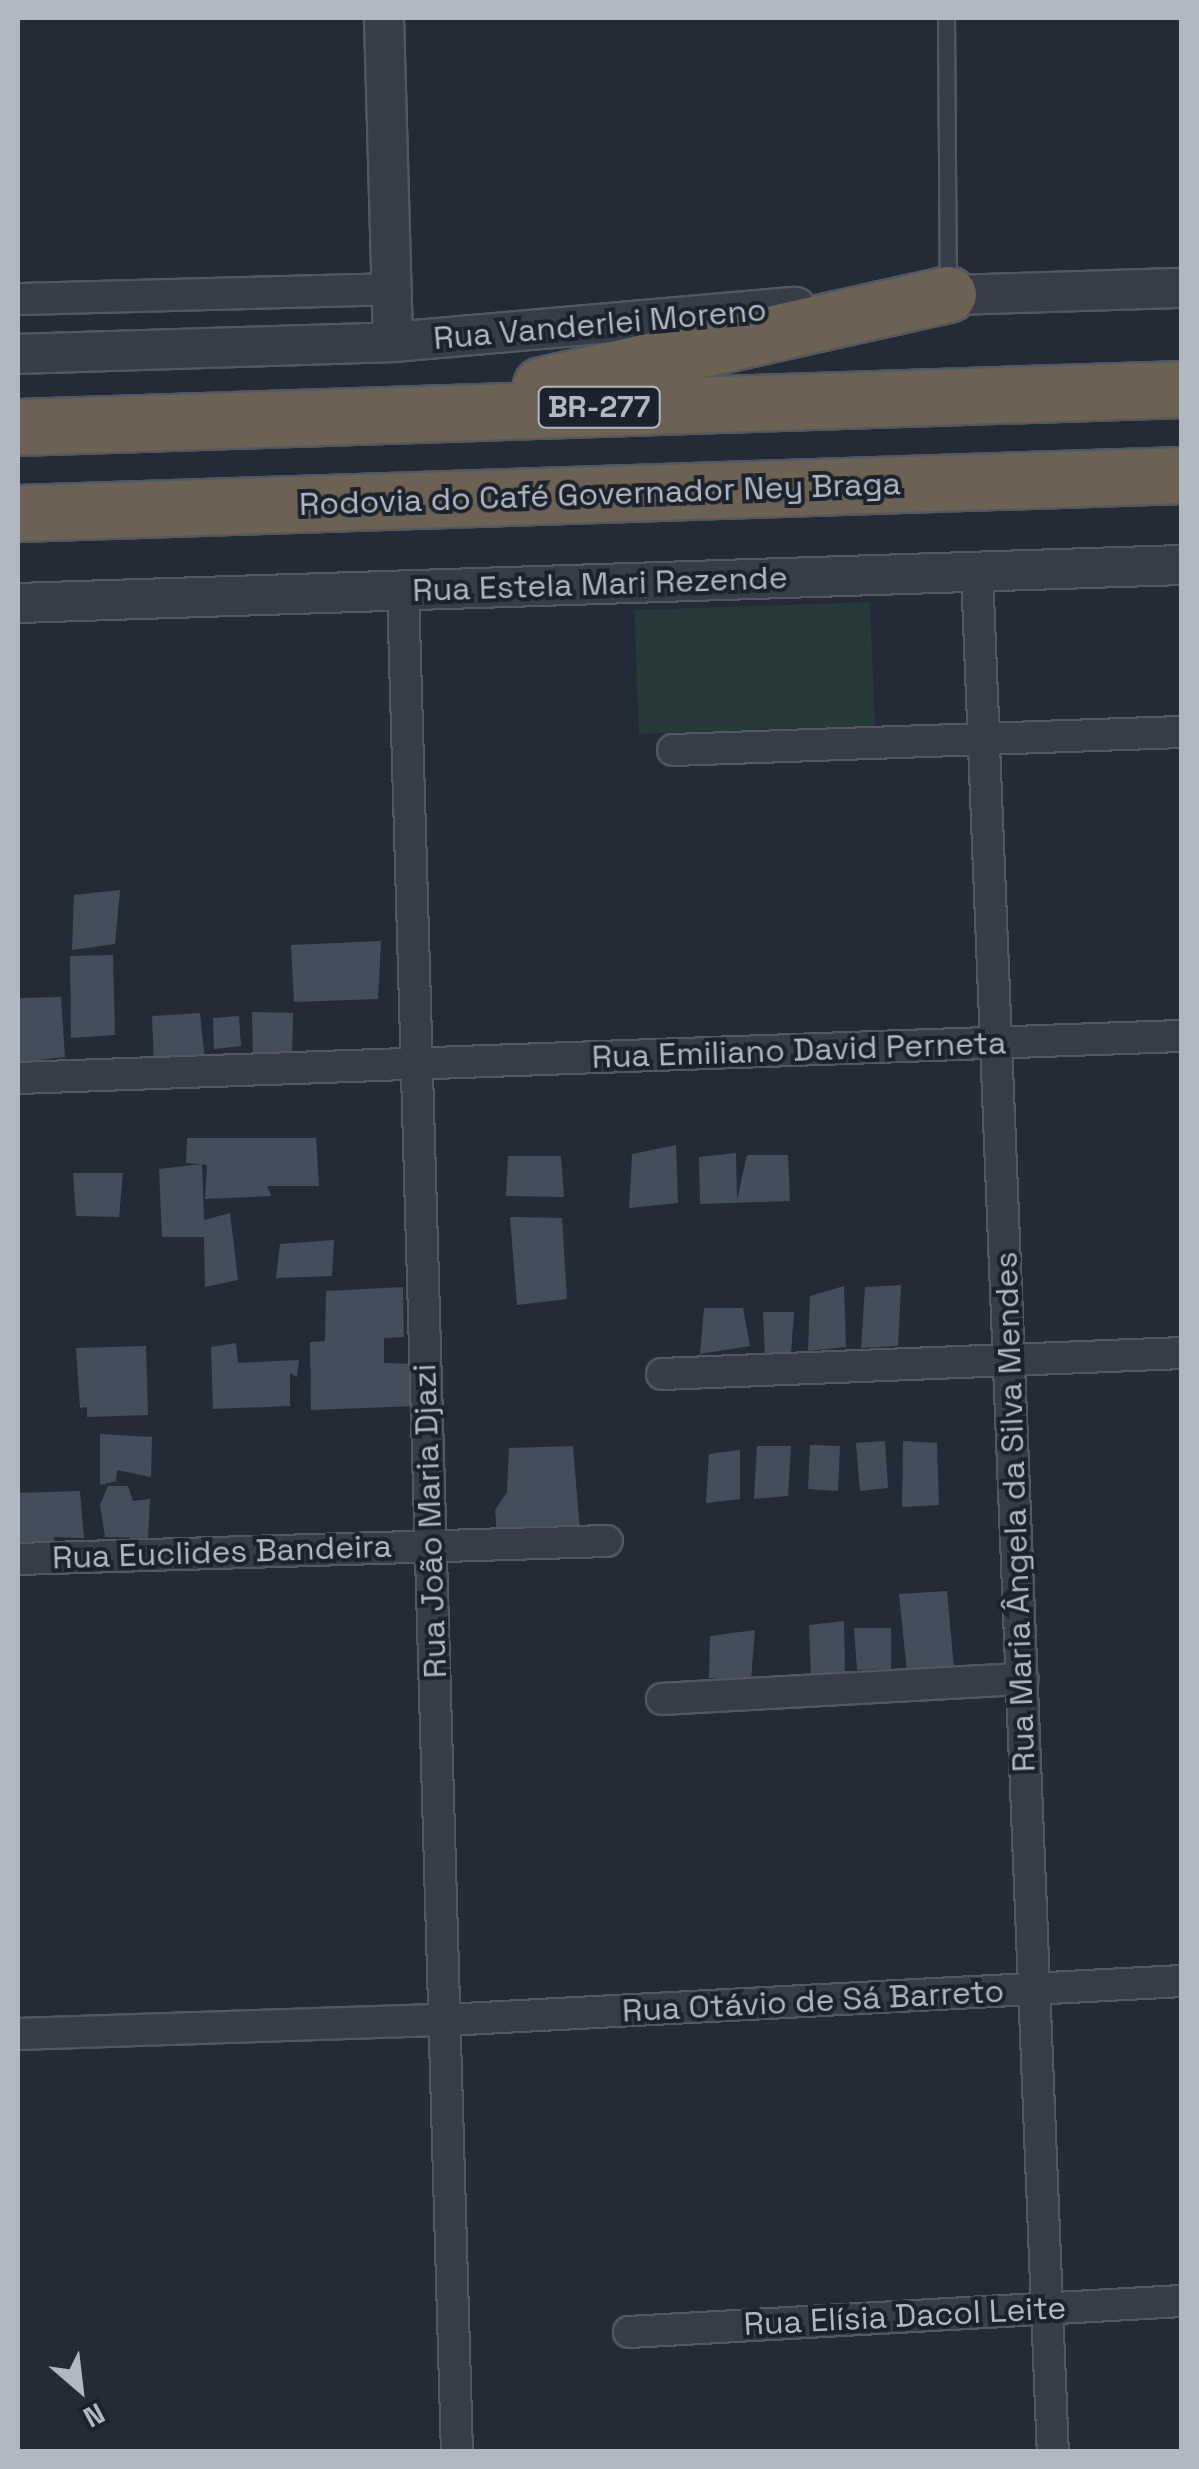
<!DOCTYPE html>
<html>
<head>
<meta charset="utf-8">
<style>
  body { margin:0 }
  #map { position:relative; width:1199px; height:2469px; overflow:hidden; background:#232b36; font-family:"Space Grotesk",sans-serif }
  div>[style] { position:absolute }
  .green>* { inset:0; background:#283939 }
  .building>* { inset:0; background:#444e5a }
  .roads { filter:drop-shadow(2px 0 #515861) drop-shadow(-2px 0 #515861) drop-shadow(0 2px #515861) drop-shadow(0 -2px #515861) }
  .service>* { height:15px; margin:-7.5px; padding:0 7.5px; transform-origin:7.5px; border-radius:7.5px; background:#363d46 }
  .minor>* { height:30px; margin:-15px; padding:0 15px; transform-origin:15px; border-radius:15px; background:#363d46 }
  .tertiary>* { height:38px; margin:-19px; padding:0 19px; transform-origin:19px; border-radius:19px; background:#363d46 }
  .motorway>* { height:55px; margin:-27.5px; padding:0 27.5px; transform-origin:27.5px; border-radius:27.5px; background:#6c6254 }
  span { translate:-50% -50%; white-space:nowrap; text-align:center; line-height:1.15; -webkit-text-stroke:8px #1b222b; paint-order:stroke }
  .shield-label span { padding:2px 8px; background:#1b222b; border:2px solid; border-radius:8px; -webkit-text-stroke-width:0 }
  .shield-label { font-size:30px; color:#b1b8c3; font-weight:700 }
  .street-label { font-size:32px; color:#b1b8c3 }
  .frame { position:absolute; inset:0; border:20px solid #b1b8c3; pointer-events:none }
  .north { position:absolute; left:30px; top:2339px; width:100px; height:100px; -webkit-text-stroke:8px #1b222b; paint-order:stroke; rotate:152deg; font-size:28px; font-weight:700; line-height:40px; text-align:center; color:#b1b8c3 }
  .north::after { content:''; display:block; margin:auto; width:35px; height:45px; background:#b1b8c3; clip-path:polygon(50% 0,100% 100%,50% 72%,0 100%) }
</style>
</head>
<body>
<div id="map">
  <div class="green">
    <div style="clip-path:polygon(870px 602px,875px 726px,639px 734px,634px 610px)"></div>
  </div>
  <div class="building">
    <div style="clip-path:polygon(120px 890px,115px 944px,72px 950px,74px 895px)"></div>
    <div style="clip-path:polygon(381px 941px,378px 999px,294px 1002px,291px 945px)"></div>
    <div style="clip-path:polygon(113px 955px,115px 1035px,71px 1038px,70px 956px)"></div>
    <div style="clip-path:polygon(61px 997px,65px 1057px,18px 1062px,18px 998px)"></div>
    <div style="clip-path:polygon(252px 1012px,293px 1013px,292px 1059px,253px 1054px)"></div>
    <div style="clip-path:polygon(200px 1013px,205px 1062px,154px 1064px,152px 1016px)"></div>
    <div style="clip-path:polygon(239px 1016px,241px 1046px,214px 1049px,213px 1018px)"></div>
    <div style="clip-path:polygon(187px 1138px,316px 1138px,319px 1186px,267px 1186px,271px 1196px,205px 1199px,207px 1165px,202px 1164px,204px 1220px,230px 1213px,238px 1280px,205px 1287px,204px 1237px,162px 1237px,159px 1169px,202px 1164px,186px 1163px)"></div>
    <div style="clip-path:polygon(676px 1145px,678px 1203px,629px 1208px,632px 1154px)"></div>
    <div style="clip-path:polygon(736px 1153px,737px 1200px,747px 1155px,788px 1155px,790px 1201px,700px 1204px,699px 1157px)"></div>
    <div style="clip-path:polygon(508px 1156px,561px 1156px,564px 1197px,506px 1196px)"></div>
    <div style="clip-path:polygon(73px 1173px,123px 1173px,119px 1217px,76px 1216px)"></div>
    <div style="clip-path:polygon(510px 1217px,562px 1218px,567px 1299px,517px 1305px)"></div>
    <div style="clip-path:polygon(334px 1240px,332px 1276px,276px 1278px,280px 1244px)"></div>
    <div style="clip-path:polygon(901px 1285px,898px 1346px,861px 1348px,865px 1287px)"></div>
    <div style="clip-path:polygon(844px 1286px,846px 1347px,808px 1351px,810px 1296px)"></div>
    <div style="clip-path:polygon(403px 1287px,404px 1337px,384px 1338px,384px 1363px,417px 1364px,417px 1406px,311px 1410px,310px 1342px,325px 1341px,326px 1291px)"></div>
    <div style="clip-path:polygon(704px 1308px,743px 1308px,750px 1346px,700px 1354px)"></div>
    <div style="clip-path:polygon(763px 1312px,794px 1312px,791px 1354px,765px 1356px)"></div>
    <div style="clip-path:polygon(236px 1343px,238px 1363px,299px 1360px,297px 1377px,290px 1373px,290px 1406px,213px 1409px,211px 1347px)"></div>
    <div style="clip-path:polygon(146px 1346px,148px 1415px,87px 1417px,87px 1407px,80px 1408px,76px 1348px)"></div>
    <div style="clip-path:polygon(100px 1434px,152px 1437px,151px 1477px,117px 1470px,116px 1481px,100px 1485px)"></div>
    <div style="clip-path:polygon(885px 1441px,888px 1488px,860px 1491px,856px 1443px)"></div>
    <div style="clip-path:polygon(903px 1441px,937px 1443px,939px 1505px,902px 1507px)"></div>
    <div style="clip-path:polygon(810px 1445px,840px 1446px,838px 1491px,808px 1489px)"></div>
    <div style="clip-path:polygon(573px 1446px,580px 1532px,497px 1536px,495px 1510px,507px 1492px,509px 1448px)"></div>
    <div style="clip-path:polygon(757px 1446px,791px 1446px,788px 1496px,754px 1499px)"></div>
    <div style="clip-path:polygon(740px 1450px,740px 1499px,706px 1503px,709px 1454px)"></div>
    <div style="clip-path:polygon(108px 1486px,128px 1486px,133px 1501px,150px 1499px,148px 1538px,105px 1537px,100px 1505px)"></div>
    <div style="clip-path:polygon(80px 1491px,84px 1538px,54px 1537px,58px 1558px,18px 1552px,18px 1493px)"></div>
    <div style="clip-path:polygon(947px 1591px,954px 1668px,907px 1673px,899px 1594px)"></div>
    <div style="clip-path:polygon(844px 1621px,845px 1675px,811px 1677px,809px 1625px)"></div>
    <div style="clip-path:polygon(854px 1628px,891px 1628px,891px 1669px,857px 1670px)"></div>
    <div style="clip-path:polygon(755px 1630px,751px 1680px,709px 1678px,710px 1636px)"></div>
  </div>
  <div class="roads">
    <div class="service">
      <div style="left:946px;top:18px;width:265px;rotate:89.6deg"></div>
    </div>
    <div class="minor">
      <div style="left:18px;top:299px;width:374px;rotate:-1.5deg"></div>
      <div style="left:977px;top:572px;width:1882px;rotate:87.69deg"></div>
      <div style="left:403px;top:590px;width:1863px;rotate:88.34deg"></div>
      <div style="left:673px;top:750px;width:509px;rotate:-2.03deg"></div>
      <div style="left:18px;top:1078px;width:1165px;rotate:-2.07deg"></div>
      <div style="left:662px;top:1374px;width:520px;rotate:-2.31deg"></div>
      <div style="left:18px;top:1559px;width:589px;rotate:-1.75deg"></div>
      <div style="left:662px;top:1699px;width:361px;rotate:-3.2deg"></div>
      <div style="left:18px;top:2034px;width:427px;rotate:-1.9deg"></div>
      <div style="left:445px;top:2020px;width:738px;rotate:-3.03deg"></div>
      <div style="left:629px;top:2332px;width:554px;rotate:-3.21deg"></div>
    </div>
    <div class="tertiary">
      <div style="left:384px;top:18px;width:324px;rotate:88.4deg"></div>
      <div style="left:924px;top:296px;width:258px;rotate:-1.8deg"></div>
      <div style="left:18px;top:354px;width:375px;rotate:-1.8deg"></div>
      <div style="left:393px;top:342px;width:404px;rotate:-5deg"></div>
      <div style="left:18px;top:603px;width:1165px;rotate:-1.87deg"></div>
    </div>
    <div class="motorway">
      <div style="left:541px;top:385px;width:417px;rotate:-12.6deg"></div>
      <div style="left:18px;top:427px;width:1165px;rotate:-1.87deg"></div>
      <div style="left:18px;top:513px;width:1165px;rotate:-1.87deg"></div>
    </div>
  </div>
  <div class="shield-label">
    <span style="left:599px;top:407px">BR-277</span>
  </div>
  <div class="street-label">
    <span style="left:600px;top:324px;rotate:-5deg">Rua Vanderlei Moreno</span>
    <span style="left:600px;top:494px;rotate:-2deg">Rodovia do Café Governador Ney Braga</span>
    <span style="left:600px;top:584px;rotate:-2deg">Rua Estela Mari Rezende</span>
    <span style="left:799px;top:1050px;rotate:-2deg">Rua Emiliano David Perneta</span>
    <span style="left:1015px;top:1512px;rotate:-92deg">Rua Maria Ângela da Silva Mendes</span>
    <span style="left:430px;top:1521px;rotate:-92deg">Rua João Maria Djazi</span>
    <span style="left:222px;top:1552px;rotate:-2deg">Rua Euclides Bandeira</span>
    <span style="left:813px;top:2001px;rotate:-3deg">Rua Otávio de Sá Barreto</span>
    <span style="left:905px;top:2316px;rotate:-3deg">Rua Elísia Dacol Leite</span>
  </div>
  <div class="frame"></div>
  <div class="north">N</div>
</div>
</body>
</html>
